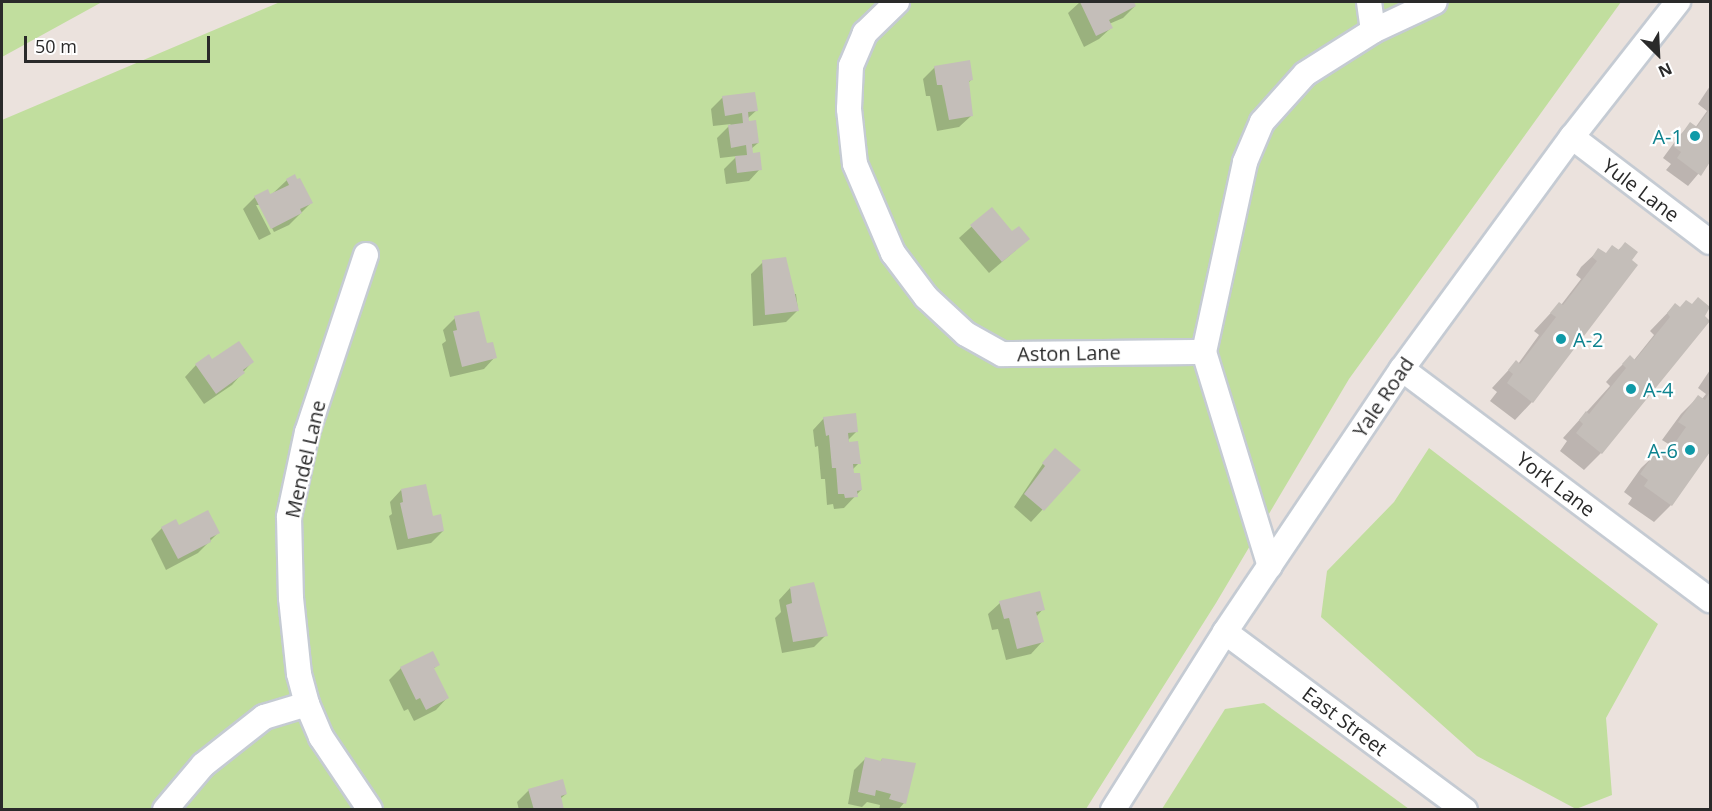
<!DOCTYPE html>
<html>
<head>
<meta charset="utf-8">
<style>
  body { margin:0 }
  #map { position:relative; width:1712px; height:811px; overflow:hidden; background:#ebe2dd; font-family:"Open Sans",sans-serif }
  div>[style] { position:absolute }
  .green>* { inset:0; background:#c1de9e }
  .shadow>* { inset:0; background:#0003 }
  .building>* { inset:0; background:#c4beb9 }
  .roads { filter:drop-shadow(2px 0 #c5cbd3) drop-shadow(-2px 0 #c5cbd3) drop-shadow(0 2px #c5cbd3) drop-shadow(0 -2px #c5cbd3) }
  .minor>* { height:24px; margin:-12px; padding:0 12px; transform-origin:12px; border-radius:12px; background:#fff }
  .dots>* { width:16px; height:16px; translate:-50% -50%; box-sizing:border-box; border:3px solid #fff; border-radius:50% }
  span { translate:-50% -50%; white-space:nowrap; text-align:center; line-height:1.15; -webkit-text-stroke:4.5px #fff; paint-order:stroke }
  .culture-label { font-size:20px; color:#0d838f }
  .right { translate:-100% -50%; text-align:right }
  .left { translate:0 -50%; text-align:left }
  .street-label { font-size:20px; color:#2a2a2a }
  .frame { position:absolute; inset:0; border:3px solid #2a2a2a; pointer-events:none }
  .north { position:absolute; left:1628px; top:24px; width:60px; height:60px; -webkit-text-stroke:4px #fff; paint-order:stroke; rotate:156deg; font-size:16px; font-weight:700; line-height:24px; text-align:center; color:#2a2a2a }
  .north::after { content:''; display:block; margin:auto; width:21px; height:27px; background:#2a2a2a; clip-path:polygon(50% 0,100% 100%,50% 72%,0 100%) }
  .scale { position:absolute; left:24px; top:36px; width:186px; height:27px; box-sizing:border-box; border:3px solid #2a2a2a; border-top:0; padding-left:8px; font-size:18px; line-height:21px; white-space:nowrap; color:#2a2a2a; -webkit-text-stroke:4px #fff; paint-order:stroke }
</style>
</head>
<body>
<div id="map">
  <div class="green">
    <div style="clip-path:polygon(2px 2px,102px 2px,2px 57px)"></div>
    <div style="clip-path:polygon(280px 2px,1621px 2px,1349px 379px,1216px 603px,1086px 809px,2px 809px,2px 120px)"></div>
    <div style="clip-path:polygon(1429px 448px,1658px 624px,1606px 718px,1612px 795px,1576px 809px,1477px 756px,1321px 617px,1327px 571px,1394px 502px)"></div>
    <div style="clip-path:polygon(1264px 703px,1409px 809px,1162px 809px,1225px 709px)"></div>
  </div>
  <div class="shadow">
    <div style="clip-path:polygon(1080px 2px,1132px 2px,1135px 6px,1123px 18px,1109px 24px,1111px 28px,1099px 39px,1084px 47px,1068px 13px)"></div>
    <div style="clip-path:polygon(935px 67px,971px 80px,967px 84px,971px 116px,959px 127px,937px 131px,930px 96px,926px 96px,923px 79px)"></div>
    <div style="clip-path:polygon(1710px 86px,1710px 160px,1688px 186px,1666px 170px,1671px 164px,1663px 158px,1679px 136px,1691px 124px,1695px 128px,1707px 111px,1698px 104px)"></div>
    <div style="clip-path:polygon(723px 97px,757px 110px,747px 119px,758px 143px,751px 149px,752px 155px,760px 169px,749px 181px,726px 184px,724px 169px,737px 156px,720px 158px,717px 138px,731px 124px,713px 126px,711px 109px)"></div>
    <div style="clip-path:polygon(287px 180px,311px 203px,289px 225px,274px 232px,260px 205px,256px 205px,271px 234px,259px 240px,243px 209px,255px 197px,267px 191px,270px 196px)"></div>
    <div style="clip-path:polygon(991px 209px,1016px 250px,989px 273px,959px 238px)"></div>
    <div style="clip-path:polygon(1625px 244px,1630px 260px,1636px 265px,1532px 402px,1515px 420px,1490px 401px,1497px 392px,1492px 388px,1516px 362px,1518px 364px,1539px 335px,1534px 331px,1559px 304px,1561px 305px,1581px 279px,1576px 275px,1581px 267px,1599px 250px,1605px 255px,1617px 251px)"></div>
    <div style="clip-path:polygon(763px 262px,792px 294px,796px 294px,798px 310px,786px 322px,753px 326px,751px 274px)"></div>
    <div style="clip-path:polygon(1675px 305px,1679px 309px,1601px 453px,1584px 470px,1560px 451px,1567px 441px,1563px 438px,1610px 386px,1606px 382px,1613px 374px,1630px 357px,1634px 360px,1654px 335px,1650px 331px)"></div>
    <div style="clip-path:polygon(455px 318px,486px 345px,495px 357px,484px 369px,450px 377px,442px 344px,446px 341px,443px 330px)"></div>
    <div style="clip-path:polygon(212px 361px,252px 362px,232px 385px,204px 404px,185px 377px,196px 365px)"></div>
    <div style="clip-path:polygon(1710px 370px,1710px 450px,1671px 505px,1654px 522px,1628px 504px,1632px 498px,1624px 492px,1641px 468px,1659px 451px,1664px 454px,1670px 445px,1662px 440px,1681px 414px,1698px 397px,1702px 399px,1706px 394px,1698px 388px)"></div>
    <div style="clip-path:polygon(824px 418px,857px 431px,848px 440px,859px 463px,852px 470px,861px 490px,844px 508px,834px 509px,833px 504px,827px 505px,825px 479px,821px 479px,818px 446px,815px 447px,813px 430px)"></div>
    <div style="clip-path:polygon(1044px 462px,1079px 470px,1031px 522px,1014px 507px)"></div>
    <div style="clip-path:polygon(401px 490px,443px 531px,431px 543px,397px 550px,389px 516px,392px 514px,390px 502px)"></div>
    <div style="clip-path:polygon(178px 527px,218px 533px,198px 553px,166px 570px,151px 539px,162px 528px)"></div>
    <div style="clip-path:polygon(790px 588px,826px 635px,814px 647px,782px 653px,775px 618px,781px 612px,779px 600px)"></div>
    <div style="clip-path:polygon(1000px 603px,1043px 609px,1036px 617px,1042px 642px,1031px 654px,1006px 660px,998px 629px,992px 630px,988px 614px)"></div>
    <div style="clip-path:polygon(438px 665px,433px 669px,447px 698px,436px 710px,414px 721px,408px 709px,404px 711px,389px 680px,401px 668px)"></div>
    <div style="clip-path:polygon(866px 758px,880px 762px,882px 759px,904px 803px,898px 810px,879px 810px,880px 805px,867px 802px,862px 807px,848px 804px,854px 770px)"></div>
    <div style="clip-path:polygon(529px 790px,566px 794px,560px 799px,563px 810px,519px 810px,517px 802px)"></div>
  </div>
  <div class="building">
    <div style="clip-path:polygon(1080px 2px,1134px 2px,1136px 6px,1109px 20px,1113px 28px,1096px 36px)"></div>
    <div style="clip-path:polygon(970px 60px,973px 80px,969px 81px,973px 116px,949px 120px,942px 85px,937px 85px,934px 66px)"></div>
    <div style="clip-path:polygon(755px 92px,758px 111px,748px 112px,749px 121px,756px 120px,759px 143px,752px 144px,753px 153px,760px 152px,762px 170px,737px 173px,735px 156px,747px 155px,746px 145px,731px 148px,728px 125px,743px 123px,742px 113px,725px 116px,722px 96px)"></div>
    <div style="clip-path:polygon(1710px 109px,1710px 162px,1701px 176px,1677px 158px,1681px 152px,1673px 146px,1690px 122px,1697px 127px)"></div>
    <div style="clip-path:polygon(295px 174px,297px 179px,300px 178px,313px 203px,300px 209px,302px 213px,271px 229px,254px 196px,268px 189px,270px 194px,289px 185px,286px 179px)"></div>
    <div style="clip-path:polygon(992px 207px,1012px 231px,1019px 226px,1030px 239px,1002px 262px,970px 225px)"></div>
    <div style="clip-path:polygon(1625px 242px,1638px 252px,1632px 260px,1638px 265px,1533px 403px,1507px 383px,1513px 374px,1508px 370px,1516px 360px,1520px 364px,1556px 317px,1550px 313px,1559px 302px,1563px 305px,1597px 261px,1592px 257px,1598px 248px,1606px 253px,1612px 245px,1619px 250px)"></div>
    <div style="clip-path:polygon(786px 257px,799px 311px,765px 315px,762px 260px)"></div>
    <div style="clip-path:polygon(1698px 297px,1710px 307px,1705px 316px,1710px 321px,1602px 454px,1576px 433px,1583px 424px,1579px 420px,1586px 411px,1589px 414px,1626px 368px,1622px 364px,1630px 355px,1635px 360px,1670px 317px,1667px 313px,1675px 303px,1680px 307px,1686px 300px,1692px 304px)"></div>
    <div style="clip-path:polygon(479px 311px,487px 343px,493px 342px,497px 358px,462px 367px,453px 331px,457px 330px,454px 316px)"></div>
    <div style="clip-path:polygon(239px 341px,254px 362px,243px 370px,245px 373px,216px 394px,195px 364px,209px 354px,212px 359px)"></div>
    <div style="clip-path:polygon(1710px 392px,1710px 452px,1672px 506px,1644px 486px,1648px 480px,1640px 474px,1658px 449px,1667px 454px,1686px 427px,1678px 422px,1698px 395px,1705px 400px)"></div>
    <div style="clip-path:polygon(856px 413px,858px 432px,848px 433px,849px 442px,858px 441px,861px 464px,853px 464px,854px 473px,860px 473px,862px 490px,857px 491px,858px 497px,845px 498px,844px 494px,838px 494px,836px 468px,832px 468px,829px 435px,826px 436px,823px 417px)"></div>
    <div style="clip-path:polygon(1055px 448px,1081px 470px,1044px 511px,1024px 494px,1045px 466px,1042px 463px)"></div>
    <div style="clip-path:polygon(426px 484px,433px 516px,441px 514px,444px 531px,408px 539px,400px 503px,403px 502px,401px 489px)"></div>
    <div style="clip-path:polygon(208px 510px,220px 533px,210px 538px,211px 542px,178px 559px,161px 527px,176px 519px,179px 525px)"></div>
    <div style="clip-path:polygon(814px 582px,828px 636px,793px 642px,786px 605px,792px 603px,790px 587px)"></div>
    <div style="clip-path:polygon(1040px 591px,1045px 610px,1036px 612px,1044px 642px,1017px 649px,1009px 618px,1004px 619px,999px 601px)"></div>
    <div style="clip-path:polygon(433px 651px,440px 665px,434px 668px,449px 698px,426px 710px,420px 698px,416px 700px,400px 667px)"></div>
    <div style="clip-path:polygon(865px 757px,881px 761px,882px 758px,916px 763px,906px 804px,889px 799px,891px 794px,876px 790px,875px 796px,858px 792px)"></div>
    <div style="clip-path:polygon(563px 779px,567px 794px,561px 796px,564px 810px,534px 810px,528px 789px)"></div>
  </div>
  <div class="roads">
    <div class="minor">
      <div style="left:897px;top:2px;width:45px;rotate:135.9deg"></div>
      <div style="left:865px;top:33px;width:36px;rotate:113deg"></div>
      <div style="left:851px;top:66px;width:43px;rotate:92.7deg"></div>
      <div style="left:849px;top:109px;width:55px;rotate:83.8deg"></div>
      <div style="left:855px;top:164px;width:97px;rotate:66.9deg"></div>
      <div style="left:893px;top:253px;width:55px;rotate:53.1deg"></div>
      <div style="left:926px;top:297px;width:54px;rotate:42.8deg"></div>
      <div style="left:966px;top:334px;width:41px;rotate:29.1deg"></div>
      <div style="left:1002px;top:354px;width:202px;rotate:-0.6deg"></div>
      <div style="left:1204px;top:352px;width:194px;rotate:-77.8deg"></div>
      <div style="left:1245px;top:162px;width:43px;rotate:-67deg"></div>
      <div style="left:1262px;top:122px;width:64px;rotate:-48.1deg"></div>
      <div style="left:1305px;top:74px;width:80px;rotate:-32.3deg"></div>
      <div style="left:1373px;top:31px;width:68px;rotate:-25.1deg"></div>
      <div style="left:1369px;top:2px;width:29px;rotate:82deg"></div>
      <div style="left:1572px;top:137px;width:173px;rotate:37.3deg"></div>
      <div style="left:366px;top:255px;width:187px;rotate:108.4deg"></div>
      <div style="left:307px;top:432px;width:87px;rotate:102deg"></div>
      <div style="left:289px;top:517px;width:81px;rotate:88.6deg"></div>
      <div style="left:291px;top:598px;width:76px;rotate:84deg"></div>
      <div style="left:299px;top:674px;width:31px;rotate:75deg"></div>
      <div style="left:307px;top:704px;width:36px;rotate:67deg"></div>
      <div style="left:321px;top:737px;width:88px;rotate:56.1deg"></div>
      <div style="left:1204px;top:352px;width:224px;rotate:72.9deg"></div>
      <div style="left:1402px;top:369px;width:385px;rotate:36.9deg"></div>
      <div style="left:1225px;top:632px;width:299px;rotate:36.6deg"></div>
      <div style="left:165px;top:810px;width:59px;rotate:-49.8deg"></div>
      <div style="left:203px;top:765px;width:78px;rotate:-38.2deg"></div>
      <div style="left:264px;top:717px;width:45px;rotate:-16.8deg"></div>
      <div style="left:1113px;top:810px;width:210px;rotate:-57.8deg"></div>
      <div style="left:1225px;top:632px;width:317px;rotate:-56.1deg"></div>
      <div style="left:1402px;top:369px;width:288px;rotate:-53.8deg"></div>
      <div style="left:1572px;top:137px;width:172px;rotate:-51.9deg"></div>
    </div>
  </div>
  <div class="dots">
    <div style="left:1695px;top:136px;background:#0f9aa8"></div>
    <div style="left:1561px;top:339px;background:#0f9aa8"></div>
    <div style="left:1631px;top:389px;background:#0f9aa8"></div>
    <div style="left:1690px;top:450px;background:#0f9aa8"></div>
  </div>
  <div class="culture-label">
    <span class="right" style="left:1683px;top:136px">A-1</span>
    <span class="left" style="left:1573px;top:339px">A-2</span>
    <span class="left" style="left:1643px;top:389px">A-4</span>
    <span class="right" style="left:1678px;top:450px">A-6</span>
  </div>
  <div class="street-label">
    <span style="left:1641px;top:190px;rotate:37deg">Yule Lane</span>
    <span style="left:1069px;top:353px;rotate:-1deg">Aston Lane</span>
    <span style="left:1383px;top:397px;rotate:-56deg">Yale Road</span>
    <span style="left:305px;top:459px;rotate:-77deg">Mendel Lane</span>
    <span style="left:1556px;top:484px;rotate:37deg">York Lane</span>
    <span style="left:1345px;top:721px;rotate:37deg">East Street</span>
  </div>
  <div class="frame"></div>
  <div class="north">N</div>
  <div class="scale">50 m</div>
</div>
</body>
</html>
